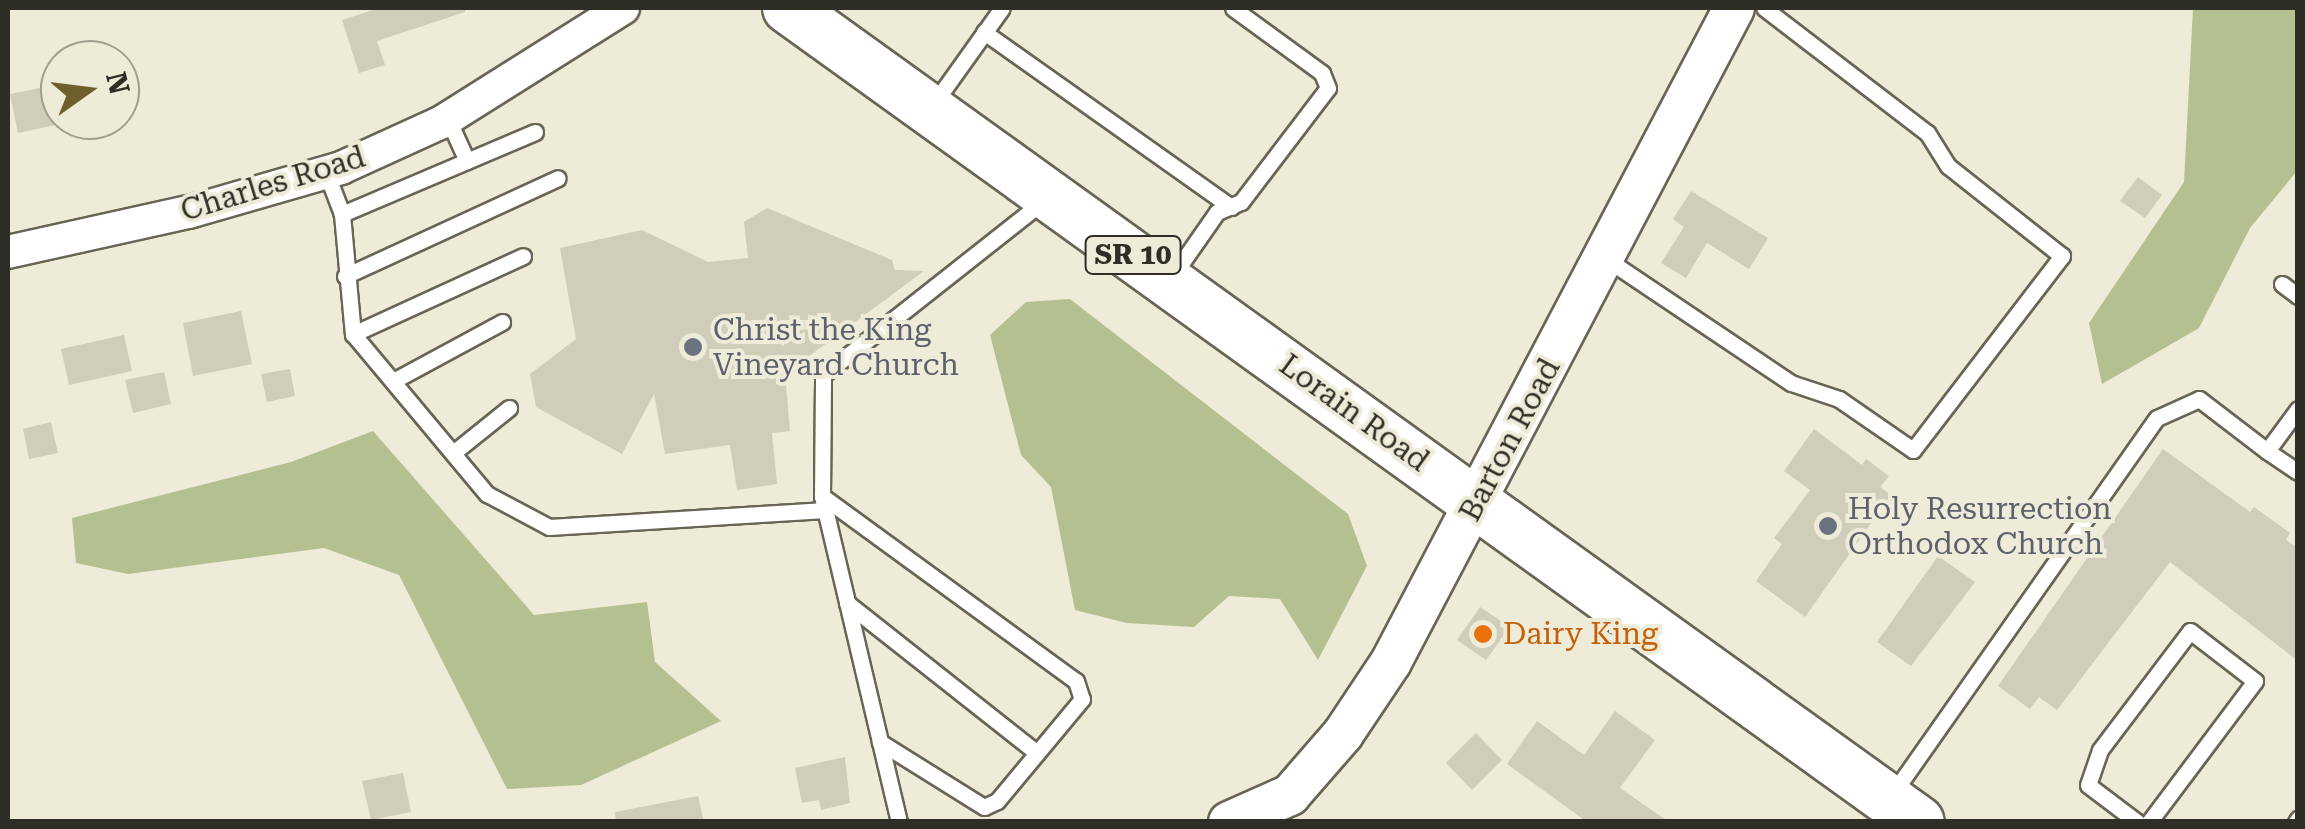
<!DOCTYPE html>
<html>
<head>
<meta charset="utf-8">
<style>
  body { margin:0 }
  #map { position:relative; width:2305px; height:829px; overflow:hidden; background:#eeebd8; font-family:"Roboto Serif",serif }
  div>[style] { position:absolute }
  .green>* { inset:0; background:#b5c090 }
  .building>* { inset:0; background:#d1cdbb }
  .roads { filter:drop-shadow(2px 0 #696555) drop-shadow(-2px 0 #696555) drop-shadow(0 2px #696555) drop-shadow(0 -2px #696555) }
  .service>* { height:15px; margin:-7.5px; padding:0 7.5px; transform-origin:7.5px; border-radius:7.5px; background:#fff }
  .minor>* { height:32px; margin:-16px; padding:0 16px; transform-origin:16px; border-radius:16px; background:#fff }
  .tertiary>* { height:40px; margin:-20px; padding:0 20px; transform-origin:20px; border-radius:20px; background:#fff }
  .primary>* { height:50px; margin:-25px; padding:0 25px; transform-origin:25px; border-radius:25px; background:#fff }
  .dots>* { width:28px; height:28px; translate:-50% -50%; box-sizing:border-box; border:5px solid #eeebd8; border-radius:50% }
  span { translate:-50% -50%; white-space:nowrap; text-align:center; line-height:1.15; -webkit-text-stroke:8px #eeebd8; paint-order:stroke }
  .shield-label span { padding:2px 8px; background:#eeebd8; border:2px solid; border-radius:8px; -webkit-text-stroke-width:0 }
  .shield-label { font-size:28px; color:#2f2e26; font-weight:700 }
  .street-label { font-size:30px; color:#2f2e26 }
  .worship-label { font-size:30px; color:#5b616d }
  .left { translate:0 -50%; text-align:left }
  .food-label { font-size:30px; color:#c56008 }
  .frame { position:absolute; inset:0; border:10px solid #2f2e26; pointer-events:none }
  .north { position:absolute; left:40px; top:40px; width:100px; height:100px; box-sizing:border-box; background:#eeebd8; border:2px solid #a29f91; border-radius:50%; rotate:76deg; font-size:28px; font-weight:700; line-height:40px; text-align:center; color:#2f2e26 }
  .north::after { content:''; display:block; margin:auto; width:35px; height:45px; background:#6f5f2c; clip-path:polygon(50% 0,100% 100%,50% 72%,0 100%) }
</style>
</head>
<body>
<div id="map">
  <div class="green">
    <div style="clip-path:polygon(2193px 8px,2297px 8px,2297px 171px,2250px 228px,2199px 328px,2102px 384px,2089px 323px,2184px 182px)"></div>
    <div style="clip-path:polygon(1070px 299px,1348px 514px,1367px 566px,1318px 660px,1280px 599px,1229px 596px,1194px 627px,1127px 623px,1075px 610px,1051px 487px,1021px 455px,990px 335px,1026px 302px)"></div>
    <div style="clip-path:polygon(373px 431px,534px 615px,647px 602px,655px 662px,721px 721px,581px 785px,507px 789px,399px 575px,324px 548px,128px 574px,76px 563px,72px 518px,291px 462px)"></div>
  </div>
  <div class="building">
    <div style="clip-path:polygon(379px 8px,465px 8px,465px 12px,377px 41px,385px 65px,359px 73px,342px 20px)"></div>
    <div style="clip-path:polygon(60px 84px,60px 124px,18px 133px,10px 94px)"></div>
    <div style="clip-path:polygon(2138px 177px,2162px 195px,2145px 218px,2120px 201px)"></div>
    <div style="clip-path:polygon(1691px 191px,1768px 238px,1749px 269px,1707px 243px,1686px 278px,1661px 263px,1684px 227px,1673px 219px)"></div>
    <div style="clip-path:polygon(767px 208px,892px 260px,895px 270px,924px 271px,785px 374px,790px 431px,772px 433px,777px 484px,737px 490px,730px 445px,665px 454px,654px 394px,622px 454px,536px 407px,530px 374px,576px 339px,560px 248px,642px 230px,708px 262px,748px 258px,744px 222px)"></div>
    <div style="clip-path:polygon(241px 311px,252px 364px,193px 376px,183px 323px)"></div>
    <div style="clip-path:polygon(124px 335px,132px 371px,69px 385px,61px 349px)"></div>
    <div style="clip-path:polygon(290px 369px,295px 396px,267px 402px,261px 374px)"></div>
    <div style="clip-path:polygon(164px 372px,171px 404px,133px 413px,125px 380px)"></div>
    <div style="clip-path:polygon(51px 422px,58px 453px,29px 459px,23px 429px)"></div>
    <div style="clip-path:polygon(1814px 429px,1862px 465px,1866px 459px,1889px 476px,1880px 487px,1891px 495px,1805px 617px,1756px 581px,1782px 544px,1774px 538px,1810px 490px,1784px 471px)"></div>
    <div style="clip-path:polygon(2163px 449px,2250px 512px,2254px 507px,2290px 533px,2286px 540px,2298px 548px,2298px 661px,2170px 562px,2057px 710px,2039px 697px,2030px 709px,1998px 686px)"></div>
    <div style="clip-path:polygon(1938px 556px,1975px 582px,1911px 666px,1877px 642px)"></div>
    <div style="clip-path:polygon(1480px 607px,1510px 627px,1486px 660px,1457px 640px)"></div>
    <div style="clip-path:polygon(1615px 711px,1655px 740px,1620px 788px,1669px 822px,1587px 822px,1507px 764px,1537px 721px,1584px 755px)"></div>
    <div style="clip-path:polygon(1476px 733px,1502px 760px,1472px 790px,1446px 763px)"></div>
    <div style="clip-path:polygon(845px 757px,850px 803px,821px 810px,819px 800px,802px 803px,795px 768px)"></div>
    <div style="clip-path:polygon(403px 773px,411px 812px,371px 820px,362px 781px)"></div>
    <div style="clip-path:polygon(698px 796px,704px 822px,616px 822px,615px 812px)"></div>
  </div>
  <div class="roads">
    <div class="service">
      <div style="left:984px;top:32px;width:303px;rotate:35.3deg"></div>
      <div style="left:932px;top:106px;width:120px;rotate:-54.5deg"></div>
      <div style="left:448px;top:119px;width:46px;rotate:65.7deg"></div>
      <div style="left:535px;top:132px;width:210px;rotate:157deg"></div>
      <div style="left:342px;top:214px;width:121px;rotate:84.8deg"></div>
      <div style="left:353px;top:334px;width:209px;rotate:50.1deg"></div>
      <div style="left:487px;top:494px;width:70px;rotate:28deg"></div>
      <div style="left:549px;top:527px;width:277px;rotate:-3.5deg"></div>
      <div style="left:326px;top:172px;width:45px;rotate:69.1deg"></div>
      <div style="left:1605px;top:258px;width:224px;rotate:33.9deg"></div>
      <div style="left:1791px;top:383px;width:51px;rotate:18.4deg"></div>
      <div style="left:1839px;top:399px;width:90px;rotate:34.6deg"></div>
      <div style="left:1913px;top:450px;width:245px;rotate:-52.5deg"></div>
      <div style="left:2062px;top:256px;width:145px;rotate:-141.7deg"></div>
      <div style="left:1948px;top:166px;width:39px;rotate:-122deg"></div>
      <div style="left:1927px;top:133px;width:205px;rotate:-142.5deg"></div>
      <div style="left:345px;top:276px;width:234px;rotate:-24.7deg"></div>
      <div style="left:1171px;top:278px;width:80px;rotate:-55.1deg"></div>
      <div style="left:1217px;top:212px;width:26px;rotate:-23deg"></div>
      <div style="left:1241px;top:202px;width:143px;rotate:-52.7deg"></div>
      <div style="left:1328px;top:88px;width:16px;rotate:-112deg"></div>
      <div style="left:1322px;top:73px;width:110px;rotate:-143.9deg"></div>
      <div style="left:2282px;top:284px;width:20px;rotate:37deg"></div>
      <div style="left:353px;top:334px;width:187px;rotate:-24.6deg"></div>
      <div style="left:393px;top:381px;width:124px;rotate:-28.4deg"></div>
      <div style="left:2267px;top:451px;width:37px;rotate:34deg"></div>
      <div style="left:453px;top:453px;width:72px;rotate:-38.8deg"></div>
      <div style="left:822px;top:496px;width:314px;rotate:36.1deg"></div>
      <div style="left:1076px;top:681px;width:19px;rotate:72deg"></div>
      <div style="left:1082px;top:699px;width:133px;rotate:129.8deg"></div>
      <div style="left:997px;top:801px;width:14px;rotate:155deg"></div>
      <div style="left:984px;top:807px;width:123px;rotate:-148deg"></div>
      <div style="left:847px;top:603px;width:242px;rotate:38.3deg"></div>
      <div style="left:1891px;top:796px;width:462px;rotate:-54.9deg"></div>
      <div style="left:2157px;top:418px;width:46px;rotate:-24.3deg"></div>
      <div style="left:2199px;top:399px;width:86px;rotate:37.4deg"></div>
      <div style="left:2267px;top:451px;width:52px;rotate:-53.6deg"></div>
      <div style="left:899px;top:822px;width:335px;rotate:-103.3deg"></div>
      <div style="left:822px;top:496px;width:121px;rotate:-89.5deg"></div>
      <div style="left:823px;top:375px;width:280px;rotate:-38.3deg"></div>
      <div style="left:2137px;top:822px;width:61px;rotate:-142.9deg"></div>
      <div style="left:2088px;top:785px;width:37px;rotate:-71deg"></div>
      <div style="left:2100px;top:750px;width:149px;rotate:-52.9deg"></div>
      <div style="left:2190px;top:631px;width:82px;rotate:37.6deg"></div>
      <div style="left:2255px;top:681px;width:176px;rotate:126.9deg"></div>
      <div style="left:2296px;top:822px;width:4px;rotate:-56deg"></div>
    </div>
    <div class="minor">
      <div style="left:8px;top:252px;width:185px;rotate:-12.5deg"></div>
      <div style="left:189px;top:212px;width:158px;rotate:-16.1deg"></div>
      <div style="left:341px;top:168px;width:111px;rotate:-24.5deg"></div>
      <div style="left:442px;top:122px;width:214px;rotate:-32.2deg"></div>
    </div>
    <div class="tertiary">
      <div style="left:1229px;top:822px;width:67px;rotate:-23.9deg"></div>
      <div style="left:1290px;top:795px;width:81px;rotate:-49deg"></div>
      <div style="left:1343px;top:734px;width:87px;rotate:-56.3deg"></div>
      <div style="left:1391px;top:662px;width:738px;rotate:-62.32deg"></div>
    </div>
    <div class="primary">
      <div style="left:788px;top:8px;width:1393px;rotate:35.74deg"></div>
    </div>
  </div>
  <div class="dots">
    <div style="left:693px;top:347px;background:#6b7280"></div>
    <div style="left:1828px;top:526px;background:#6b7280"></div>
    <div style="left:1483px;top:634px;background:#e8710a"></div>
  </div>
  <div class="shield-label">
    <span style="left:1133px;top:255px">SR 10</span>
  </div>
  <div class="street-label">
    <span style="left:273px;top:184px;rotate:-17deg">Charles Road</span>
    <span style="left:1354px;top:413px;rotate:36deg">Lorain Road</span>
    <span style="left:1510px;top:440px;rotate:-62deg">Barton Road</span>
  </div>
  <div class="worship-label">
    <span class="left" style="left:713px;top:347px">Christ the King<br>Vineyard Church</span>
    <span class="left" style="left:1848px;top:526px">Holy Resurrection<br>Orthodox Church</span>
  </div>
  <div class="food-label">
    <span class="left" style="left:1503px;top:634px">Dairy King</span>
  </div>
  <div class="frame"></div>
  <div class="north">N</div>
</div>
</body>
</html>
